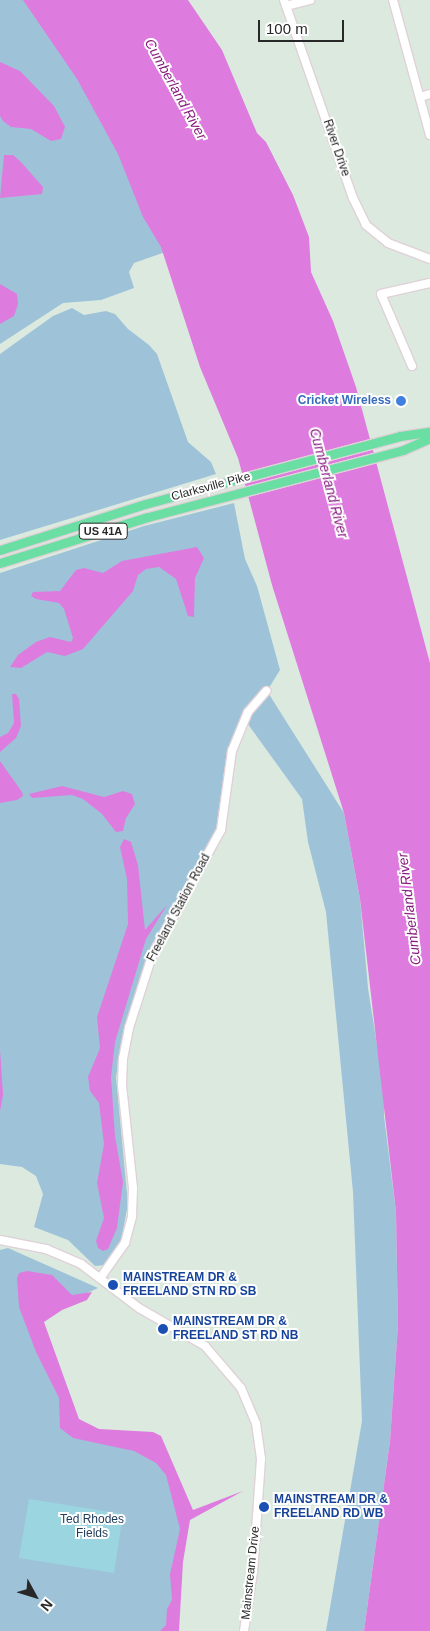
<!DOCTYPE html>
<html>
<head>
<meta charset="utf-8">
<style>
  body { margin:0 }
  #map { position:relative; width:430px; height:1631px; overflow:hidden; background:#dce9df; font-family:Arial,sans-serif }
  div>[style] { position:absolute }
  .green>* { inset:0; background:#9ec3d9 }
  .pitch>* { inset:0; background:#9bd5df }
  .water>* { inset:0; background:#de7bdf }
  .roads { filter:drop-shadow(1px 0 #dfd1d8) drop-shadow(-1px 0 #dfd1d8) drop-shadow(0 1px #dfd1d8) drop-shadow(0 -1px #dfd1d8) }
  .minor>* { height:8px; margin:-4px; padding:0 4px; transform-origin:4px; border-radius:4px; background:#fff }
  .major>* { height:9px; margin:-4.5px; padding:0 4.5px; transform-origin:4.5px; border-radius:4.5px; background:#6bdfa3 }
  .dots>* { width:14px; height:14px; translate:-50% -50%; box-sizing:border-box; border:2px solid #fff; border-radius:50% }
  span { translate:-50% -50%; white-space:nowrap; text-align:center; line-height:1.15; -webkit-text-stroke:4px #fff; paint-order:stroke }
  .shield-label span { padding:1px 4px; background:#fff; border:1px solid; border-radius:4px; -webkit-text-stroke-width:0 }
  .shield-label { font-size:11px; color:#282828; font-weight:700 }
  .street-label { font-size:12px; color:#282828 }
  .shop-label { font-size:12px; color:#366cbe; font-weight:700 }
  .right { translate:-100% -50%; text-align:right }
  .transit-label { font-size:12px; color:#164399; font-weight:700 }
  .left { translate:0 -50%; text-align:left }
  .park-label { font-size:12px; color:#223e5c }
  .water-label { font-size:14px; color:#871d80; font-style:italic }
  .north { position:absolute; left:10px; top:1571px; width:50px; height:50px; -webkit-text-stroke:4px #fff; paint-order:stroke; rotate:129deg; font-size:14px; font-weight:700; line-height:20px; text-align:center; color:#282828 }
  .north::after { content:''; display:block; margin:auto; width:18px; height:22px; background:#282828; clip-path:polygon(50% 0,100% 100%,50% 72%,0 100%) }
  .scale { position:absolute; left:258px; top:20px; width:86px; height:22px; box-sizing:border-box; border:2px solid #282828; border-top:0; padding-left:6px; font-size:15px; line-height:18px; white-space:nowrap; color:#282828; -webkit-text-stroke:4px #fff; paint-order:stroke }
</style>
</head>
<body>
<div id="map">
  <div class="green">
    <div style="clip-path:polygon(0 0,38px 0,171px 250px,134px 263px,129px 272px,134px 288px,101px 300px,63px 303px,0 344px)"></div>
    <div style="clip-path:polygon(72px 308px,84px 315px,106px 311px,115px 314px,128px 329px,149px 345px,157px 354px,188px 442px,211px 462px,216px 474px,0 540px,0 354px,53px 316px)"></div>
    <div style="clip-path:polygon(234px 503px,245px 559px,257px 586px,280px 670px,267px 691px,344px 813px,360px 899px,368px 988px,384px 1089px,384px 1116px,396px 1212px,398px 1325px,390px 1441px,364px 1631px,326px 1631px,362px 1421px,353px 1192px,326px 912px,308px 842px,302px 799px,245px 720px,227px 755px,217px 827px,152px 944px,124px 1030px,116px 1077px,128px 1204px,121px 1241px,105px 1265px,95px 1266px,68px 1240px,34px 1227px,43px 1194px,36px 1176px,22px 1167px,0 1164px,0 573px,144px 526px)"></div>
    <div style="clip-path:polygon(8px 1248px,98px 1288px,39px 1315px,72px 1421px,103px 1435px,154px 1441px,185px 1505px,170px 1631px,0 1631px,0 1250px)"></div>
  </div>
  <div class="pitch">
    <div style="clip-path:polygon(29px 1499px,123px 1514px,114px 1573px,19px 1558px)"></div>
  </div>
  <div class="water">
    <div style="clip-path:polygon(23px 0,188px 0,222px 50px,257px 133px,266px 142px,293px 195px,309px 237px,311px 272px,333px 321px,356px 387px,430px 663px,430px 1631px,364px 1631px,390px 1441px,398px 1325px,396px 1212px,360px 899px,344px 813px,272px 585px,238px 458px,200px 367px,161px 247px,143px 217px,118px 154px,77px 79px)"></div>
    <div style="clip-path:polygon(0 62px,20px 71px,54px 106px,65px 127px,61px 139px,51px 141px,31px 129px,11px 127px,3px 121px,0 116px)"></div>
    <div style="clip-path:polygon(4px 155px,13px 155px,21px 162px,43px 187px,42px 194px,0 198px)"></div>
    <div style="clip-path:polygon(0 284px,17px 294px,18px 304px,14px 316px,0 324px)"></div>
    <div style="clip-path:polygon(197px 547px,204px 558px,195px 578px,194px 617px,188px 616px,176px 579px,159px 567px,146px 569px,138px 575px,133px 591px,83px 649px,65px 656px,47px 652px,21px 668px,10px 667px,18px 655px,36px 642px,50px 637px,71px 642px,73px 638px,64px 609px,59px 603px,36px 599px,31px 596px,33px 592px,60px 591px,76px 570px,84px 568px,103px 573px,122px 561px)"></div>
    <div style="clip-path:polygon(12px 694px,16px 694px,19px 699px,21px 726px,16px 738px,0 752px,0 737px,8px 733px,14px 723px)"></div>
    <div style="clip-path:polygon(0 761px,22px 792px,23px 796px,17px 800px,0 803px)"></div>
    <div style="clip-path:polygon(62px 786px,104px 797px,123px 791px,132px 794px,135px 804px,126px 818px,123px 831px,116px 832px,102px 814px,83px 799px,72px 795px,32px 798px,29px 794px)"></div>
    <div style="clip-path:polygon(124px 839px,131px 842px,138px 865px,145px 930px,167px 905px,146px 939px,115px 1042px,111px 1077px,115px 1136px,123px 1182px,117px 1228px,108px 1249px,103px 1251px,98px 1248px,96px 1241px,104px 1218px,97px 1183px,104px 1144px,99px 1103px,90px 1091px,88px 1077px,100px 1048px,97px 1017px,128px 924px,127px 879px,120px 847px)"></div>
    <div style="clip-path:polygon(0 1049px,3px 1095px,0 1111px)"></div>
    <div style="clip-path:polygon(27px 1271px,52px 1275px,72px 1295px,92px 1292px,87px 1300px,62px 1310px,44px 1322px,79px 1419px,99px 1429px,153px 1432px,161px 1436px,193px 1510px,243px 1491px,190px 1520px,183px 1562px,179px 1631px,160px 1631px,166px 1625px,167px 1609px,172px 1600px,170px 1574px,180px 1529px,166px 1475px,156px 1463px,134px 1451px,73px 1438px,60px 1428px,59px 1398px,36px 1352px,19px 1307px,17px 1278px,19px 1273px)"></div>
  </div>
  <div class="roads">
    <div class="minor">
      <div style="left:284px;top:0;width:210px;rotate:70.8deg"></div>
      <div style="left:353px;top:198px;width:30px;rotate:64deg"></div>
      <div style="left:366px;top:225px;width:28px;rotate:39deg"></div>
      <div style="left:388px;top:243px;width:45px;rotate:20.9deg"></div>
      <div style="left:393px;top:0;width:140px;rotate:74.7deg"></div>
      <div style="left:286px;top:6px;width:25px;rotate:-14deg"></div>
      <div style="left:420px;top:97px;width:10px;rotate:-17deg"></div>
      <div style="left:412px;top:366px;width:78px;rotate:-113.3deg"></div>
      <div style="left:381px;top:294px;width:50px;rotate:-12.7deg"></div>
      <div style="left:0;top:1240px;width:47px;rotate:11.1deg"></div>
      <div style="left:46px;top:1249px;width:38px;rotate:23deg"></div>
      <div style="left:81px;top:1264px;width:73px;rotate:37.2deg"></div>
      <div style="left:139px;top:1308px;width:76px;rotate:29.9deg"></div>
      <div style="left:205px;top:1346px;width:55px;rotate:49.4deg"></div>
      <div style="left:241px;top:1388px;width:38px;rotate:67deg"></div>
      <div style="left:256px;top:1423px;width:36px;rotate:82deg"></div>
      <div style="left:261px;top:1459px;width:113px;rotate:94deg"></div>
      <div style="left:253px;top:1572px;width:60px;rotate:98.7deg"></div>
      <div style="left:101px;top:1277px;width:42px;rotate:-54.8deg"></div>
      <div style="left:125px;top:1243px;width:28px;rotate:-75deg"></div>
      <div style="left:132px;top:1216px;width:28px;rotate:-88deg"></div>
      <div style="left:133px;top:1188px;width:104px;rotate:-96.1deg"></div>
      <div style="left:122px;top:1085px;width:26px;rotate:-88deg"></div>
      <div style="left:123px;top:1059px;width:32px;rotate:-79deg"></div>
      <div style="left:129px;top:1028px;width:76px;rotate:-72.3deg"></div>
      <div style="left:152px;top:956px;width:144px;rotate:-61.3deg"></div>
      <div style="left:221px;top:830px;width:80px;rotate:-82.1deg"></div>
      <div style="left:232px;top:751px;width:42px;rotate:-67.7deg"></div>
      <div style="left:248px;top:712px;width:28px;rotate:-49deg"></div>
    </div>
    <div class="major">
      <div style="left:0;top:550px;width:152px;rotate:-17.6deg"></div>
      <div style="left:145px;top:504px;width:264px;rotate:-14.9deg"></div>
      <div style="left:400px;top:436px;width:30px;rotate:-8deg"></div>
      <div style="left:0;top:563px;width:155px;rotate:-17.3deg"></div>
      <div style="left:148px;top:517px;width:264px;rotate:-14.7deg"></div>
      <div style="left:403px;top:450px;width:30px;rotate:-24deg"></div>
    </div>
  </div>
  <div class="dots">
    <div style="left:401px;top:401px;background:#3f7fe0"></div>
    <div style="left:113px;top:1285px;background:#1a4fb4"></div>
    <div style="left:163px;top:1329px;background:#1a4fb4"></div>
    <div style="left:264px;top:1507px;background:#1a4fb4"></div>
  </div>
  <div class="shield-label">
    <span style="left:103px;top:531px">US 41A</span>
  </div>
  <div class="street-label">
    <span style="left:336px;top:148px;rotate:71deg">River Drive</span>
    <span style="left:211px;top:487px;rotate:-15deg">Clarksville Pike</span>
    <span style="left:179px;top:908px;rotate:-62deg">Freeland Station Road</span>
    <span style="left:251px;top:1573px;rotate:-84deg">Mainstream Drive</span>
  </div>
  <div class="shop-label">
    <span class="right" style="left:391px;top:401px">Cricket Wireless</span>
  </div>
  <div class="transit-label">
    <span class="left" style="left:123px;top:1285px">MAINSTREAM DR &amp;<br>FREELAND STN RD SB</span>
    <span class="left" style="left:173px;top:1329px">MAINSTREAM DR &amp;<br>FREELAND ST RD NB</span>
    <span class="left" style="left:274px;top:1507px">MAINSTREAM DR &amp;<br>FREELAND RD WB</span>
  </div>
  <div class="park-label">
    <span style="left:92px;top:1527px">Ted Rhodes<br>Fields</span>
  </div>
  <div class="water-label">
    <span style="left:176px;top:89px;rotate:61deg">Cumberland River</span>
    <span style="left:329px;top:483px;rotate:75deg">Cumberland River</span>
    <span style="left:409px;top:909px;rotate:-97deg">Cumberland River</span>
  </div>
  <div class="north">N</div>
  <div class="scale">100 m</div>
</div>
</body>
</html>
